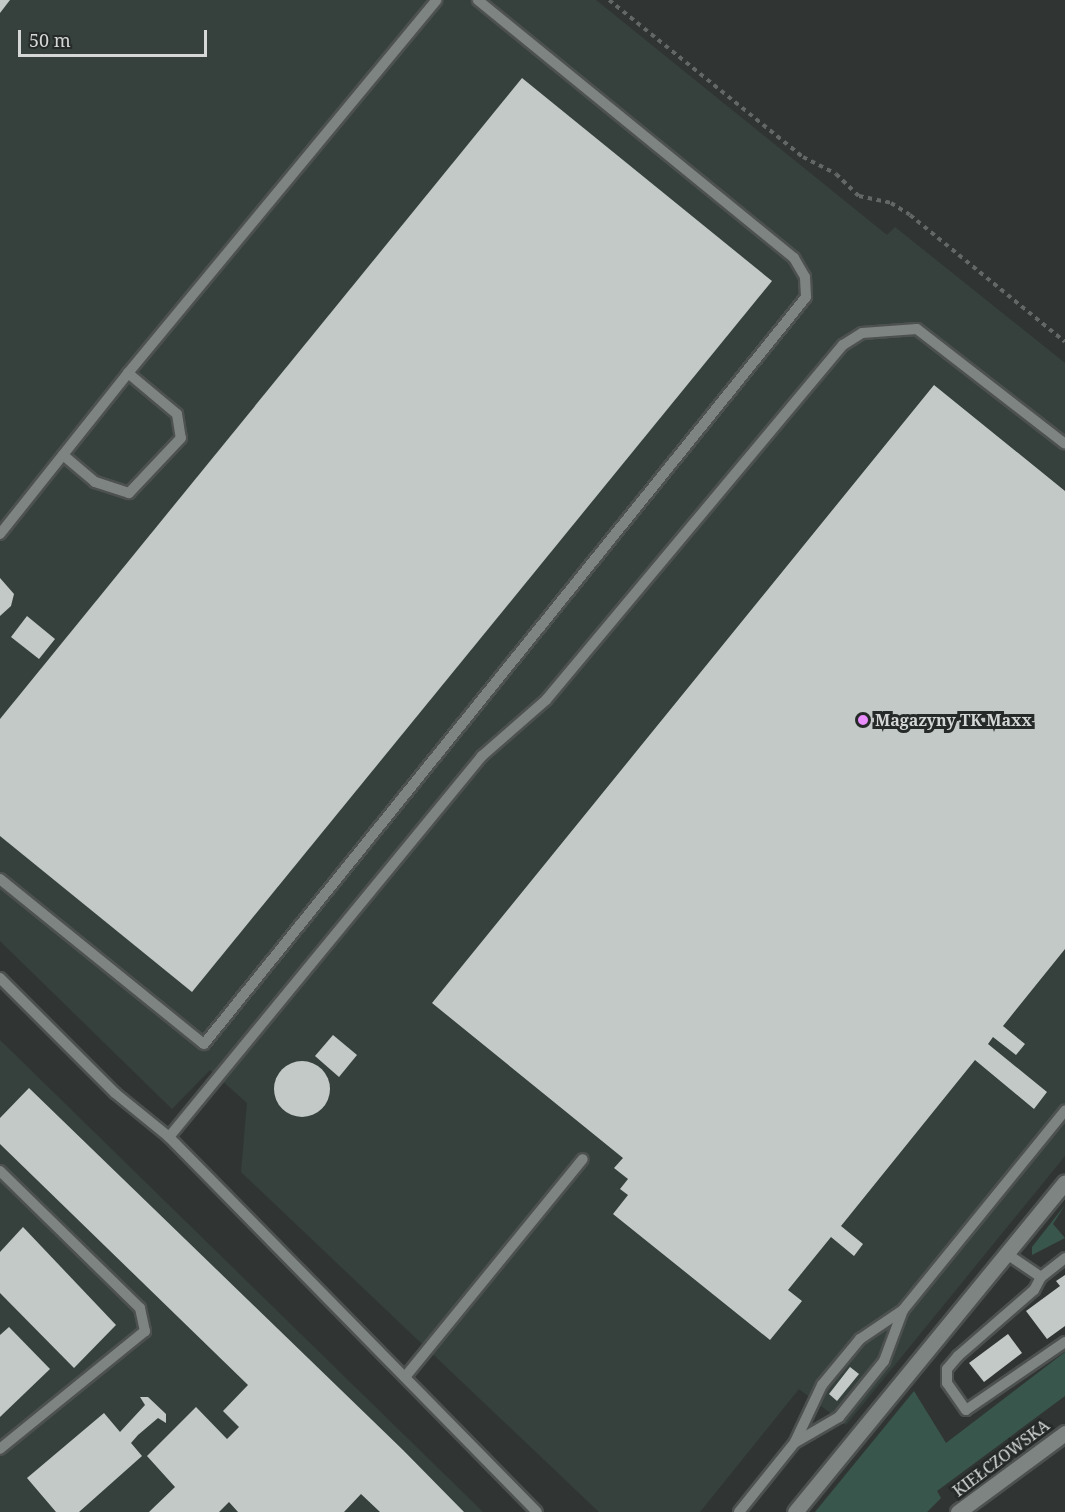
<!DOCTYPE html>
<html>
<head>
<meta charset="utf-8">
<style>
  body { margin:0 }
  #map { position:relative; width:1065px; height:1512px; overflow:hidden; background:#303533; font-family:"Noto Serif",serif }
  div>[style] { position:absolute }
  .built>* { inset:0; background:#36413d }
  .green>* { inset:0; background:#39564c }
  .building>* { inset:0; background:#c3c9c7 }
  .round { border-radius:50% }
  .path>* { height:4px; margin-top:-2px; transform-origin:0; background:repeating-linear-gradient(90deg,#636866 0 4.5px,transparent 0 9px) }
  .roads { filter:drop-shadow(2px 0 #4d5150) drop-shadow(-2px 0 #4d5150) drop-shadow(0 2px #4d5150) drop-shadow(0 -2px #4d5150) }
  .lane>* { height:10px; margin:-5px; padding:0 5px; transform-origin:5px; border-radius:5px; background:#7e8482 }
  .street>* { height:15px; margin:-7.5px; padding:0 7.5px; transform-origin:7.5px; border-radius:7.5px; background:#7e8482 }
  .secondary>* { height:15px; margin:-7.5px; padding:0 7.5px; transform-origin:7.5px; border-radius:7.5px; background:#7e8482 }
  .dots>* { width:16px; height:16px; translate:-50% -50%; box-sizing:border-box; border:3px solid #262b29; border-radius:50% }
  span { translate:-50% -50%; white-space:nowrap; text-align:center; line-height:1.15; -webkit-text-stroke:6px #262b29; paint-order:stroke }
  .poi-label { font-size:16px; color:#d5d8d7; font-weight:700 }
  .left { translate:0 -50%; text-align:left }
  .street-label { font-size:16px; color:#d5d8d7 }
  .scale { position:absolute; left:18px; top:30px; width:189px; height:27px; box-sizing:border-box; border:3px solid #d5d8d7; border-top:0; padding-left:8px; font-size:18px; line-height:21px; white-space:nowrap; color:#d5d8d7; -webkit-text-stroke:4px #262b29; paint-order:stroke }
</style>
</head>
<body>
<div id="map">
  <div class="built">
    <div style="clip-path:polygon(0 0,596px 0,887px 235px,895px 227px,1065px 363px,1065px 1156px,846px 1425px,799px 1389px,700px 1512px,599px 1512px,241px 1172px,247px 1103px,210px 1070px,172px 1109px,0 941px)"></div>
    <div style="clip-path:polygon(0 1040px,483px 1512px,0 1512px)"></div>
  </div>
  <div class="green">
    <div style="clip-path:polygon(1065px 1205px,1053px 1224px,1065px 1238px,1032px 1255px,1032px 1247px)"></div>
    <div style="clip-path:polygon(1065px 1352px,1065px 1396px,937px 1491px,941px 1498px,927px 1512px,815px 1512px,914px 1391px,946px 1443px)"></div>
  </div>
  <div class="building">
    <div style="clip-path:polygon(0 0,10px 0,0 13px)"></div>
    <div style="clip-path:polygon(522px 78px,772px 281px,192px 992px,0 836px,0 719px)"></div>
    <div style="clip-path:polygon(934px 385px,1065px 491px,1065px 949px,1003px 1026px,1025px 1044px,1016px 1055px,993px 1037px,988px 1044px,1047px 1092px,1034px 1109px,975px 1060px,841px 1226px,863px 1244px,854px 1256px,831px 1237px,788px 1290px,802px 1301px,770px 1340px,613px 1214px,628px 1195px,620px 1189px,628px 1179px,614px 1168px,623px 1158px,432px 1003px)"></div>
    <div style="clip-path:polygon(0 578px,14px 594px,11px 606px,0 616px)"></div>
    <div style="clip-path:polygon(27px 616px,55px 639px,39px 659px,11px 637px)"></div>
    <div style="clip-path:polygon(333px 1035px,357px 1055px,339px 1077px,315px 1056px)"></div>
    <div class="round" style="left:274px;top:1061px;width:56px;height:56px"></div>
    <div style="clip-path:polygon(29px 1088px,403px 1450px,464px 1512px,380px 1512px,361px 1494px,344px 1512px,238px 1512px,229px 1502px,219px 1512px,149px 1512px,175px 1487px,147px 1456px,196px 1407px,227px 1439px,239px 1427px,223px 1411px,248px 1385px,0 1144px,0 1118px)"></div>
    <div style="clip-path:polygon(23px 1227px,116px 1325px,74px 1368px,0 1293px,0 1252px)"></div>
    <div style="clip-path:polygon(1065px 1275px,1065px 1326px,1047px 1339px,1026px 1311px,1060px 1286px,1056px 1281px)"></div>
    <div style="clip-path:polygon(9px 1327px,50px 1369px,0 1417px,0 1335px)"></div>
    <div style="clip-path:polygon(1008px 1334px,1022px 1353px,984px 1382px,969px 1363px)"></div>
    <div style="clip-path:polygon(850px 1367px,859px 1374px,837px 1401px,829px 1394px)"></div>
    <div style="clip-path:polygon(140px 1397px,148px 1397px,166px 1414px,166px 1423px,158px 1418px,138px 1435px,131px 1443px,142px 1456px,79px 1512px,56px 1512px,27px 1478px,104px 1413px,120px 1432px,145px 1405px)"></div>
  </div>
  <div class="path">
    <div style="left:609px;top:0;width:250px;rotate:39deg"></div>
    <div style="left:803px;top:157px;width:37px;rotate:27deg"></div>
    <div style="left:836px;top:174px;width:32px;rotate:44deg"></div>
    <div style="left:859px;top:196px;width:33px;rotate:12deg"></div>
    <div style="left:891px;top:203px;width:22px;rotate:32deg"></div>
    <div style="left:910px;top:215px;width:200px;rotate:39.3deg"></div>
  </div>
  <div class="roads">
    <div class="lane">
      <div style="left:128px;top:373px;width:484px;rotate:-50.4deg"></div>
      <div style="left:0;top:534px;width:206px;rotate:-51.5deg"></div>
      <div style="left:128px;top:373px;width:64px;rotate:39.9deg"></div>
      <div style="left:177px;top:414px;width:24px;rotate:81deg"></div>
      <div style="left:181px;top:438px;width:76px;rotate:133.4deg"></div>
      <div style="left:129px;top:493px;width:36px;rotate:-162deg"></div>
      <div style="left:95px;top:482px;width:42px;rotate:-139.8deg"></div>
      <div style="left:0;top:879px;width:262px;rotate:39deg"></div>
      <div style="left:204px;top:1044px;width:959px;rotate:-51.13deg"></div>
      <div style="left:806px;top:297px;width:20px;rotate:-93deg"></div>
      <div style="left:805px;top:277px;width:22px;rotate:-120deg"></div>
      <div style="left:794px;top:258px;width:408px;rotate:-140.8deg"></div>
      <div style="left:0;top:978px;width:163px;rotate:45deg"></div>
      <div style="left:115px;top:1093px;width:70px;rotate:39.2deg"></div>
      <div style="left:169px;top:1137px;width:525px;rotate:45.54deg"></div>
      <div style="left:169px;top:1137px;width:493px;rotate:-50.6deg"></div>
      <div style="left:482px;top:756px;width:85px;rotate:-41.2deg"></div>
      <div style="left:546px;top:700px;width:463px;rotate:-50.1deg"></div>
      <div style="left:843px;top:345px;width:22px;rotate:-32deg"></div>
      <div style="left:862px;top:333px;width:55px;rotate:-4.2deg"></div>
      <div style="left:917px;top:329px;width:187px;rotate:37.8deg"></div>
      <div style="left:0;top:1171px;width:196px;rotate:44.4deg"></div>
      <div style="left:140px;top:1308px;width:24px;rotate:78deg"></div>
      <div style="left:145px;top:1331px;width:187px;rotate:140.9deg"></div>
      <div style="left:1007px;top:1254px;width:41px;rotate:34.1deg"></div>
      <div style="left:1041px;top:1277px;width:31px;rotate:-38deg"></div>
      <div style="left:1041px;top:1277px;width:15px;rotate:118deg"></div>
      <div style="left:1034px;top:1290px;width:101px;rotate:139deg"></div>
      <div style="left:958px;top:1356px;width:17px;rotate:130deg"></div>
      <div style="left:947px;top:1369px;width:14px;rotate:90deg"></div>
      <div style="left:947px;top:1383px;width:33px;rotate:55deg"></div>
      <div style="left:966px;top:1410px;width:120px;rotate:-34.5deg"></div>
      <div style="left:405px;top:1377px;width:281px;rotate:-50.8deg"></div>
      <div style="left:796px;top:1442px;width:50px;rotate:-30.2deg"></div>
      <div style="left:839px;top:1417px;width:72px;rotate:-51.2deg"></div>
      <div style="left:884px;top:1361px;width:54px;rotate:-69.6deg"></div>
      <div style="left:739px;top:1512px;width:90px;rotate:-51.3deg"></div>
      <div style="left:795px;top:1442px;width:63px;rotate:-64.7deg"></div>
      <div style="left:822px;top:1385px;width:60px;rotate:-50.4deg"></div>
      <div style="left:860px;top:1339px;width:52px;rotate:-34deg"></div>
      <div style="left:903px;top:1310px;width:257px;rotate:-50.9deg"></div>
    </div>
    <div class="street">
      <div style="left:795px;top:1512px;width:426px;rotate:-50.7deg"></div>
    </div>
    <div class="secondary">
      <div style="left:958px;top:1512px;width:133px;rotate:-36.4deg"></div>
    </div>
  </div>
  <div class="dots">
    <div style="left:863px;top:720px;background:#ea8dfd"></div>
  </div>
  <div class="poi-label">
    <span class="left" style="left:875px;top:720px">Magazyny TK Maxx</span>
  </div>
  <div class="street-label">
    <span style="left:1001px;top:1458px;rotate:-37deg">KIEŁCZOWSKA</span>
  </div>
  <div class="scale">50 m</div>
</div>
</body>
</html>
